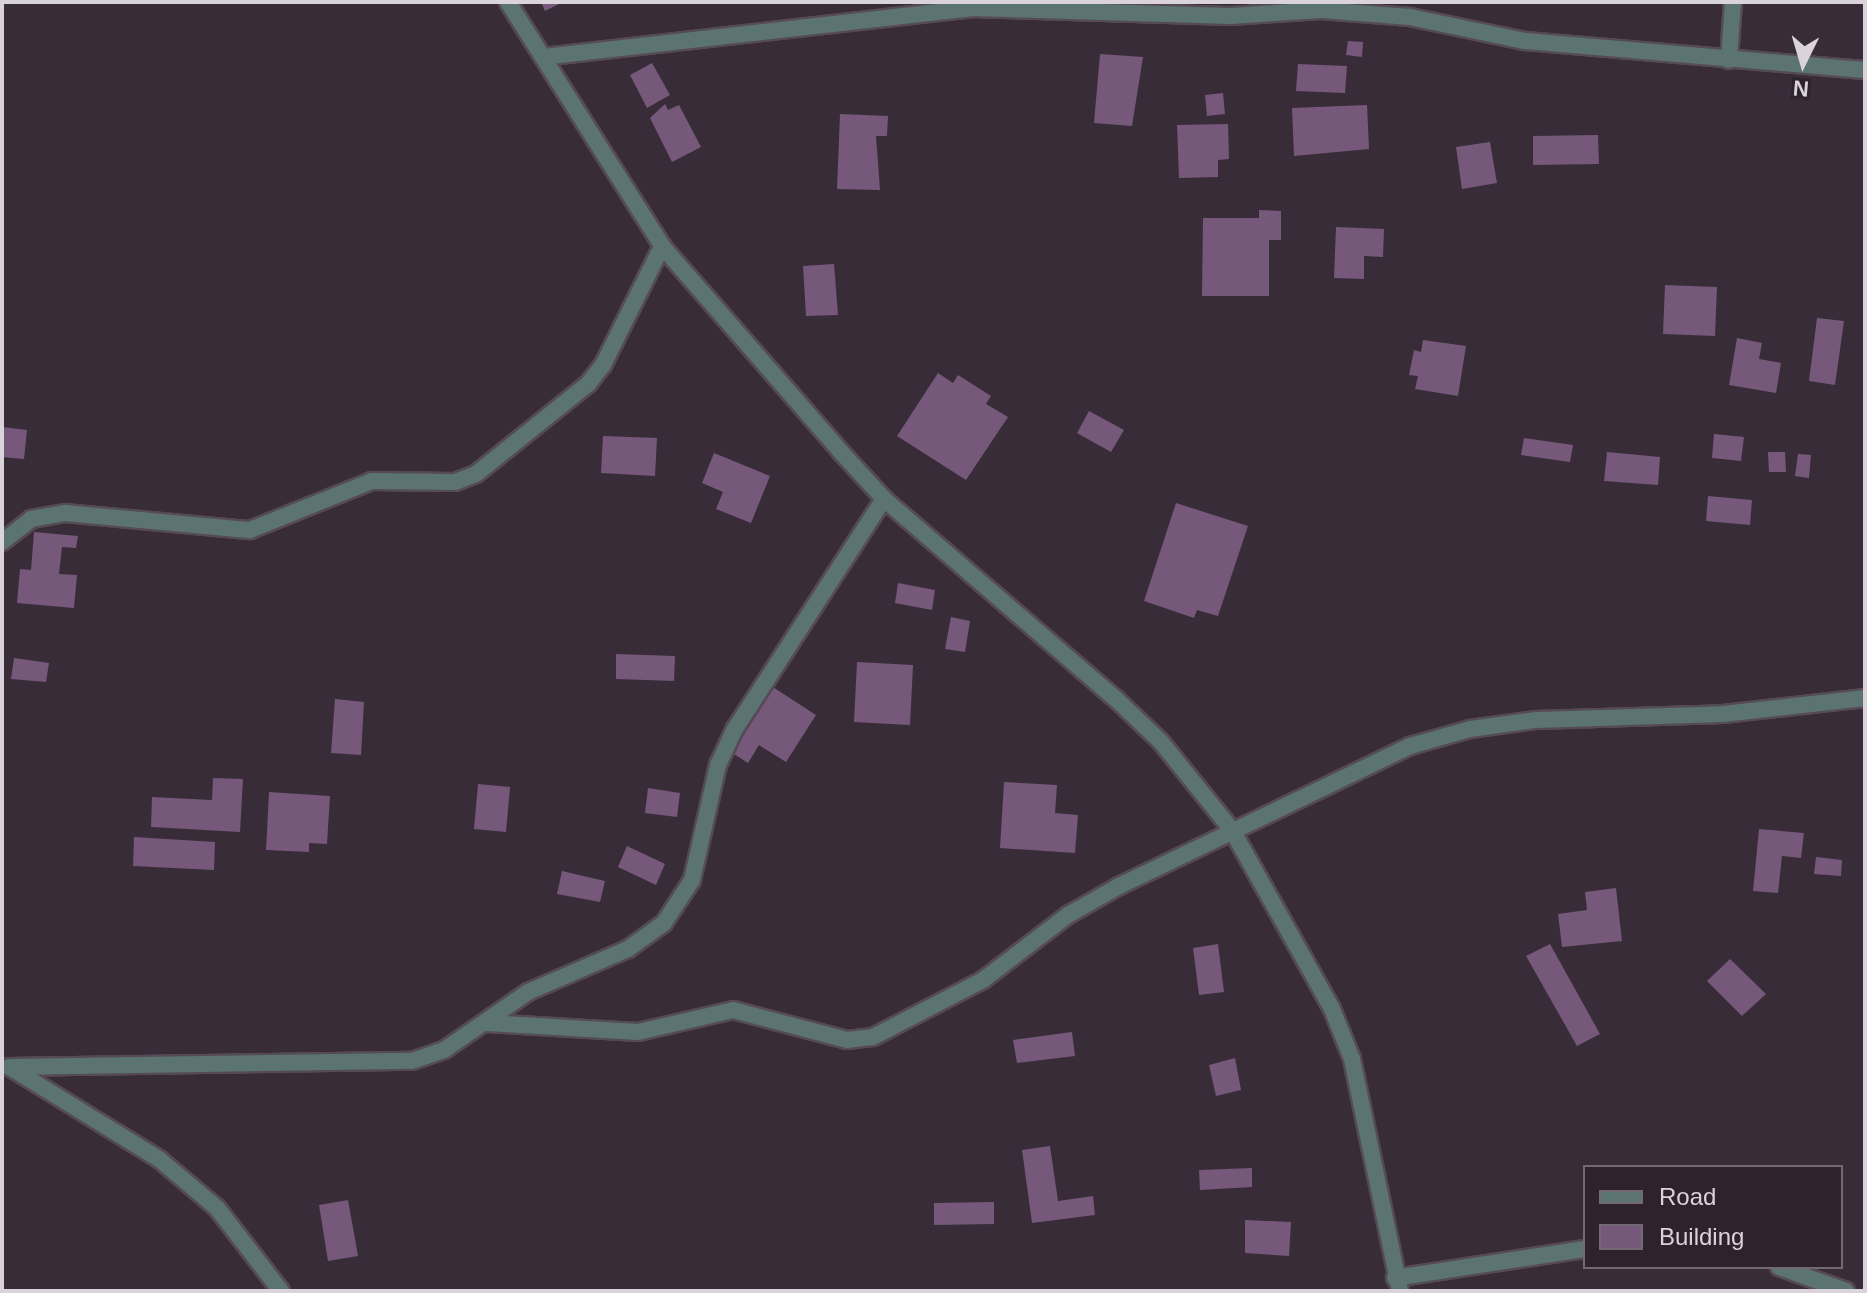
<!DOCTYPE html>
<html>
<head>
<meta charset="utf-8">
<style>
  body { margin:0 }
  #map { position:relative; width:1867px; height:1293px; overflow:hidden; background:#382c39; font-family:Arial,sans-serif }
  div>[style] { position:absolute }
  .building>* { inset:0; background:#76587a }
  .roads { filter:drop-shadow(2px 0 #554a56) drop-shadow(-2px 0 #554a56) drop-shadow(0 2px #554a56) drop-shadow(0 -2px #554a56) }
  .minor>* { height:16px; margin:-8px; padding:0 8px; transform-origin:8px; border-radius:8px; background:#5b7371 }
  span { translate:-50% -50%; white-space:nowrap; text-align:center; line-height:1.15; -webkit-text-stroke:8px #2e222f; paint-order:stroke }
  .frame { position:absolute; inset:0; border:4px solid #dbd3dc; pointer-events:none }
  .legend { position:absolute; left:1583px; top:1165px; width:260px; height:104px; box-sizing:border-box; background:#2e222f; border:2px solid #736974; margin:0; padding:10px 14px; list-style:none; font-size:24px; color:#dbd3dc }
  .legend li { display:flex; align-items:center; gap:16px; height:40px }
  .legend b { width:40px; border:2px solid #736974 }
  .north { position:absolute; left:1763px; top:24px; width:80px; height:80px; -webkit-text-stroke:6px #2e222f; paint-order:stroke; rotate:185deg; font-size:22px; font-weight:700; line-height:32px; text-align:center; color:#dbd3dc }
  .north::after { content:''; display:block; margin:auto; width:28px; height:36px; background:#dbd3dc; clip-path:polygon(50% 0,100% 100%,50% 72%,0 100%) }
</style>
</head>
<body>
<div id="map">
  <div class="building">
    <div style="clip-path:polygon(541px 2px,563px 2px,545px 11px)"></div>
    <div style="clip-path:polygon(1348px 41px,1363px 42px,1362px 57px,1346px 55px)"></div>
    <div style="clip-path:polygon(1100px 54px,1143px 57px,1132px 126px,1094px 123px)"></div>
    <div style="clip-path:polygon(652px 63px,670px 95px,647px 108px,630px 75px)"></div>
    <div style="clip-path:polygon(1298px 64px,1347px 66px,1345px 93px,1296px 91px)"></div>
    <div style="clip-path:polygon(1223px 93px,1225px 114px,1207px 116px,1205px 95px)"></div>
    <div style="clip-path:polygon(665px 104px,668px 110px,679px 105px,701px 147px,672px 162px,650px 118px)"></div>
    <div style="clip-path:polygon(1367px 105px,1369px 149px,1294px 156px,1292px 108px)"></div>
    <div style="clip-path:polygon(840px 114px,888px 116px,887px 136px,876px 136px,880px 190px,837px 189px)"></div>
    <div style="clip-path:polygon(1228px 124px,1229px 159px,1218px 160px,1218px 177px,1179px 178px,1177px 125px)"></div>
    <div style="clip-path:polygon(1598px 135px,1599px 164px,1533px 165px,1533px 136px)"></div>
    <div style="clip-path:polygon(1490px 142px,1497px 183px,1462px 189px,1456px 147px)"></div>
    <div style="clip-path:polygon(1259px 210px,1281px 211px,1281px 240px,1269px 240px,1269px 296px,1202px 296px,1203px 218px,1259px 218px)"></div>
    <div style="clip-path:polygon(1336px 227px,1384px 229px,1383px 257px,1364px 256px,1364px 279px,1334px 278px)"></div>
    <div style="clip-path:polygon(834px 264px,838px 315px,806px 316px,803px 266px)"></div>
    <div style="clip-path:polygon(1665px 285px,1717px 287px,1715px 336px,1663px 334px)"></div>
    <div style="clip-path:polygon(1817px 318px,1844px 321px,1835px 385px,1809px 381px)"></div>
    <div style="clip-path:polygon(1737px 338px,1762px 343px,1759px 359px,1781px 363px,1776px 393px,1729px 385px)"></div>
    <div style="clip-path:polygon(1423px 340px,1466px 346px,1458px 396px,1415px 389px,1418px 376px,1409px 375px,1414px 350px,1421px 352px)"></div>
    <div style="clip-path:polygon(938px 373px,953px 383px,958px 375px,991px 396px,986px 404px,1008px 417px,966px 480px,897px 436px)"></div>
    <div style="clip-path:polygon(1089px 411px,1124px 430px,1111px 452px,1077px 433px)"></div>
    <div style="clip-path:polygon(2px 427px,27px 430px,24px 459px,2px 457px)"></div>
    <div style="clip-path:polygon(1714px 434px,1744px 437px,1741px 461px,1712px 458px)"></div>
    <div style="clip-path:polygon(603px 436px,657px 438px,655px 476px,601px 473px)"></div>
    <div style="clip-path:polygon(1524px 438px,1573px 445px,1570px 462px,1521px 455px)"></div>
    <div style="clip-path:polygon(1607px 452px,1660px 457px,1658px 485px,1604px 481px)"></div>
    <div style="clip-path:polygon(1768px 452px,1785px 452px,1786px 472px,1769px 472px)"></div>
    <div style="clip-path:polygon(714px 453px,770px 476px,751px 523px,716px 509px,723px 492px,702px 483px)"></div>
    <div style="clip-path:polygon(1798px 454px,1811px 455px,1809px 478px,1795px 476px)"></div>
    <div style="clip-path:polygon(1708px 496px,1752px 500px,1750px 525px,1706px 521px)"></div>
    <div style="clip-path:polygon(1176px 503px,1248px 526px,1218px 616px,1197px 610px,1194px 618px,1144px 601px)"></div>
    <div style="clip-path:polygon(34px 532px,78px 536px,76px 548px,62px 547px,59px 574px,77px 575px,74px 608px,17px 603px,20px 569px,31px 570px)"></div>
    <div style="clip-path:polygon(898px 583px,935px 590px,932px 610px,895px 603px)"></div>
    <div style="clip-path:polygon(951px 617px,970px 621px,965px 652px,945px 649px)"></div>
    <div style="clip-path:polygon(616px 654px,675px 656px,674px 681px,616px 679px)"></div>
    <div style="clip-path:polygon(14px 658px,49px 663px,46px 682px,11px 679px)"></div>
    <div style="clip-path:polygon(857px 662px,913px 665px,910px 725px,854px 722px)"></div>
    <div style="clip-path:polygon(765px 682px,816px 715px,786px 762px,759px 745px,748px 763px,723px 747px)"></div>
    <div style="clip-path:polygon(335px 699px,364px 702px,361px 755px,331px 753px)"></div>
    <div style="clip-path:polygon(213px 778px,243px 779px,240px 832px,151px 827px,152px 797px,212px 800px)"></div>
    <div style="clip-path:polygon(1004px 782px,1057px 785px,1055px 813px,1078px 815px,1075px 853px,1000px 848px)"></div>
    <div style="clip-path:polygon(478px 784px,510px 787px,506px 832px,474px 829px)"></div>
    <div style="clip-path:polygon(648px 788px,680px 793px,677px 817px,645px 813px)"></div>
    <div style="clip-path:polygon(269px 792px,330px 796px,327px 844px,309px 843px,309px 852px,266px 850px)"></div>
    <div style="clip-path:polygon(1759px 829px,1804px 833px,1801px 858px,1782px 856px,1778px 893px,1753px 891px)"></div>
    <div style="clip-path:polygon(134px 837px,215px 842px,214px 870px,133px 866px)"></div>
    <div style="clip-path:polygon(627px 846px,665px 864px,656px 885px,618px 867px)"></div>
    <div style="clip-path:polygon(1816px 857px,1842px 860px,1841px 876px,1814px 874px)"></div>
    <div style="clip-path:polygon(562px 871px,605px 881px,600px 902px,557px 894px)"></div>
    <div style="clip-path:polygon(1616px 888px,1622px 941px,1562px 947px,1558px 914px,1587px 910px,1585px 892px)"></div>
    <div style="clip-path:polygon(1218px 944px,1224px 992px,1199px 995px,1193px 948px)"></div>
    <div style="clip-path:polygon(1550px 944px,1600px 1034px,1577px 1046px,1526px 956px)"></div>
    <div style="clip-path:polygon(1730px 959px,1766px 994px,1742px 1016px,1707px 981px)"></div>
    <div style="clip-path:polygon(1072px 1032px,1075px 1056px,1017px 1063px,1013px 1040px)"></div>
    <div style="clip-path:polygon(1235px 1058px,1241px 1090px,1216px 1096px,1209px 1065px)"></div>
    <div style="clip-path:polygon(1050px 1146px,1058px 1201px,1093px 1196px,1095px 1215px,1032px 1223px,1022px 1150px)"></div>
    <div style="clip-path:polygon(1252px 1168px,1252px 1187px,1200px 1190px,1199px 1170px)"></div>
    <div style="clip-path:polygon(348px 1200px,358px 1256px,328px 1261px,319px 1205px)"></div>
    <div style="clip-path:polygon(994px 1202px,994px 1224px,934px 1225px,934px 1203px)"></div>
    <div style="clip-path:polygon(1245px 1220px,1291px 1222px,1289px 1256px,1245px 1253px)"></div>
  </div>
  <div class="roads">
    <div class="minor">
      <div style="left:508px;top:2px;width:289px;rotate:57.7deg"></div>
      <div style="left:662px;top:246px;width:273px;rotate:49deg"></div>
      <div style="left:841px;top:452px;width:64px;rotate:47.5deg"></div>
      <div style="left:884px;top:499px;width:306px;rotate:40.8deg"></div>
      <div style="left:1116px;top:699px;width:62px;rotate:43.7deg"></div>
      <div style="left:1161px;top:742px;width:113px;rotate:51.1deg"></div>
      <div style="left:1232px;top:830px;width:205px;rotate:60.8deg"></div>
      <div style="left:1332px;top:1009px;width:54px;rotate:68.2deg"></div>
      <div style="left:1352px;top:1059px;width:237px;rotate:78.3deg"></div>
      <div style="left:543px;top:57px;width:432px;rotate:-6.5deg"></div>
      <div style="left:972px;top:8px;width:258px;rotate:1.8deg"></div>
      <div style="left:1230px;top:16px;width:91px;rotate:-3.8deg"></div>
      <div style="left:1321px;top:10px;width:89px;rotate:4.5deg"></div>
      <div style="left:1410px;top:17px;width:117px;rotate:11.8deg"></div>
      <div style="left:1525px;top:41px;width:341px;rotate:4.9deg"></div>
      <div style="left:1729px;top:60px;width:58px;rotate:-86.1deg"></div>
      <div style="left:2px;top:542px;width:37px;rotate:-38deg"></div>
      <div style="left:31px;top:519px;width:35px;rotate:-10deg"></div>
      <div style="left:65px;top:513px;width:186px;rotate:5.3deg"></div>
      <div style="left:250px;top:530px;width:131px;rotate:-21.9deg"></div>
      <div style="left:372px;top:481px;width:83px;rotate:0.7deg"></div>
      <div style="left:455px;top:482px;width:22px;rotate:-21deg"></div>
      <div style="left:476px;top:474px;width:144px;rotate:-38.8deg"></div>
      <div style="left:588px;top:384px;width:24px;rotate:-52deg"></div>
      <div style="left:603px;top:365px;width:133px;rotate:-63.6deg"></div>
      <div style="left:487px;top:1023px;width:151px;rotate:3.4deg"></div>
      <div style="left:638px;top:1032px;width:98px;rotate:-13deg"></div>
      <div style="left:733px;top:1010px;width:118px;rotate:14.7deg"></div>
      <div style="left:847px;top:1040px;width:26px;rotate:-7deg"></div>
      <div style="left:873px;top:1037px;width:124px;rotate:-27.4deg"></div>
      <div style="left:983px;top:980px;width:107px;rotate:-37.4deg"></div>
      <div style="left:1068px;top:915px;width:59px;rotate:-29.6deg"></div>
      <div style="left:1119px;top:886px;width:323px;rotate:-25.7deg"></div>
      <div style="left:1410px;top:746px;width:62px;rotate:-15.8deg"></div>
      <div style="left:1470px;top:729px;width:67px;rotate:-7.8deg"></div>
      <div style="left:1536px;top:720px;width:187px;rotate:-1.8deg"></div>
      <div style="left:1723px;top:714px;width:143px;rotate:-6.4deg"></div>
      <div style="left:9px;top:1067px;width:403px;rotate:-0.9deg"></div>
      <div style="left:412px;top:1061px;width:34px;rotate:-19deg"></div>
      <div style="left:444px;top:1050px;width:102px;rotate:-34.6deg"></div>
      <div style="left:528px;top:992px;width:109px;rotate:-23.3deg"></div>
      <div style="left:628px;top:949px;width:44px;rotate:-35.8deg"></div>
      <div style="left:664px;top:923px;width:51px;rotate:-56.9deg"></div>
      <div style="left:692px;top:880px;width:118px;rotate:-77.3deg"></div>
      <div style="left:718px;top:765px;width:40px;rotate:-65deg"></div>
      <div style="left:735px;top:729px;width:274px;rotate:-57.1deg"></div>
      <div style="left:11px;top:1068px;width:174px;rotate:31.6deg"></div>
      <div style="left:159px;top:1159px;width:76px;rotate:40.2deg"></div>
      <div style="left:217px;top:1208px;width:105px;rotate:52.4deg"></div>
      <div style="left:1779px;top:1267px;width:71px;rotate:19.7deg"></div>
      <div style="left:1395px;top:1278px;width:192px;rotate:-8.7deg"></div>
    </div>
  </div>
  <div class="frame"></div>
  <ul class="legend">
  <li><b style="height:10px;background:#5b7371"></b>Road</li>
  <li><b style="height:22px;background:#76587a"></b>Building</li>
  </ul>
  <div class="north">N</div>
</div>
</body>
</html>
